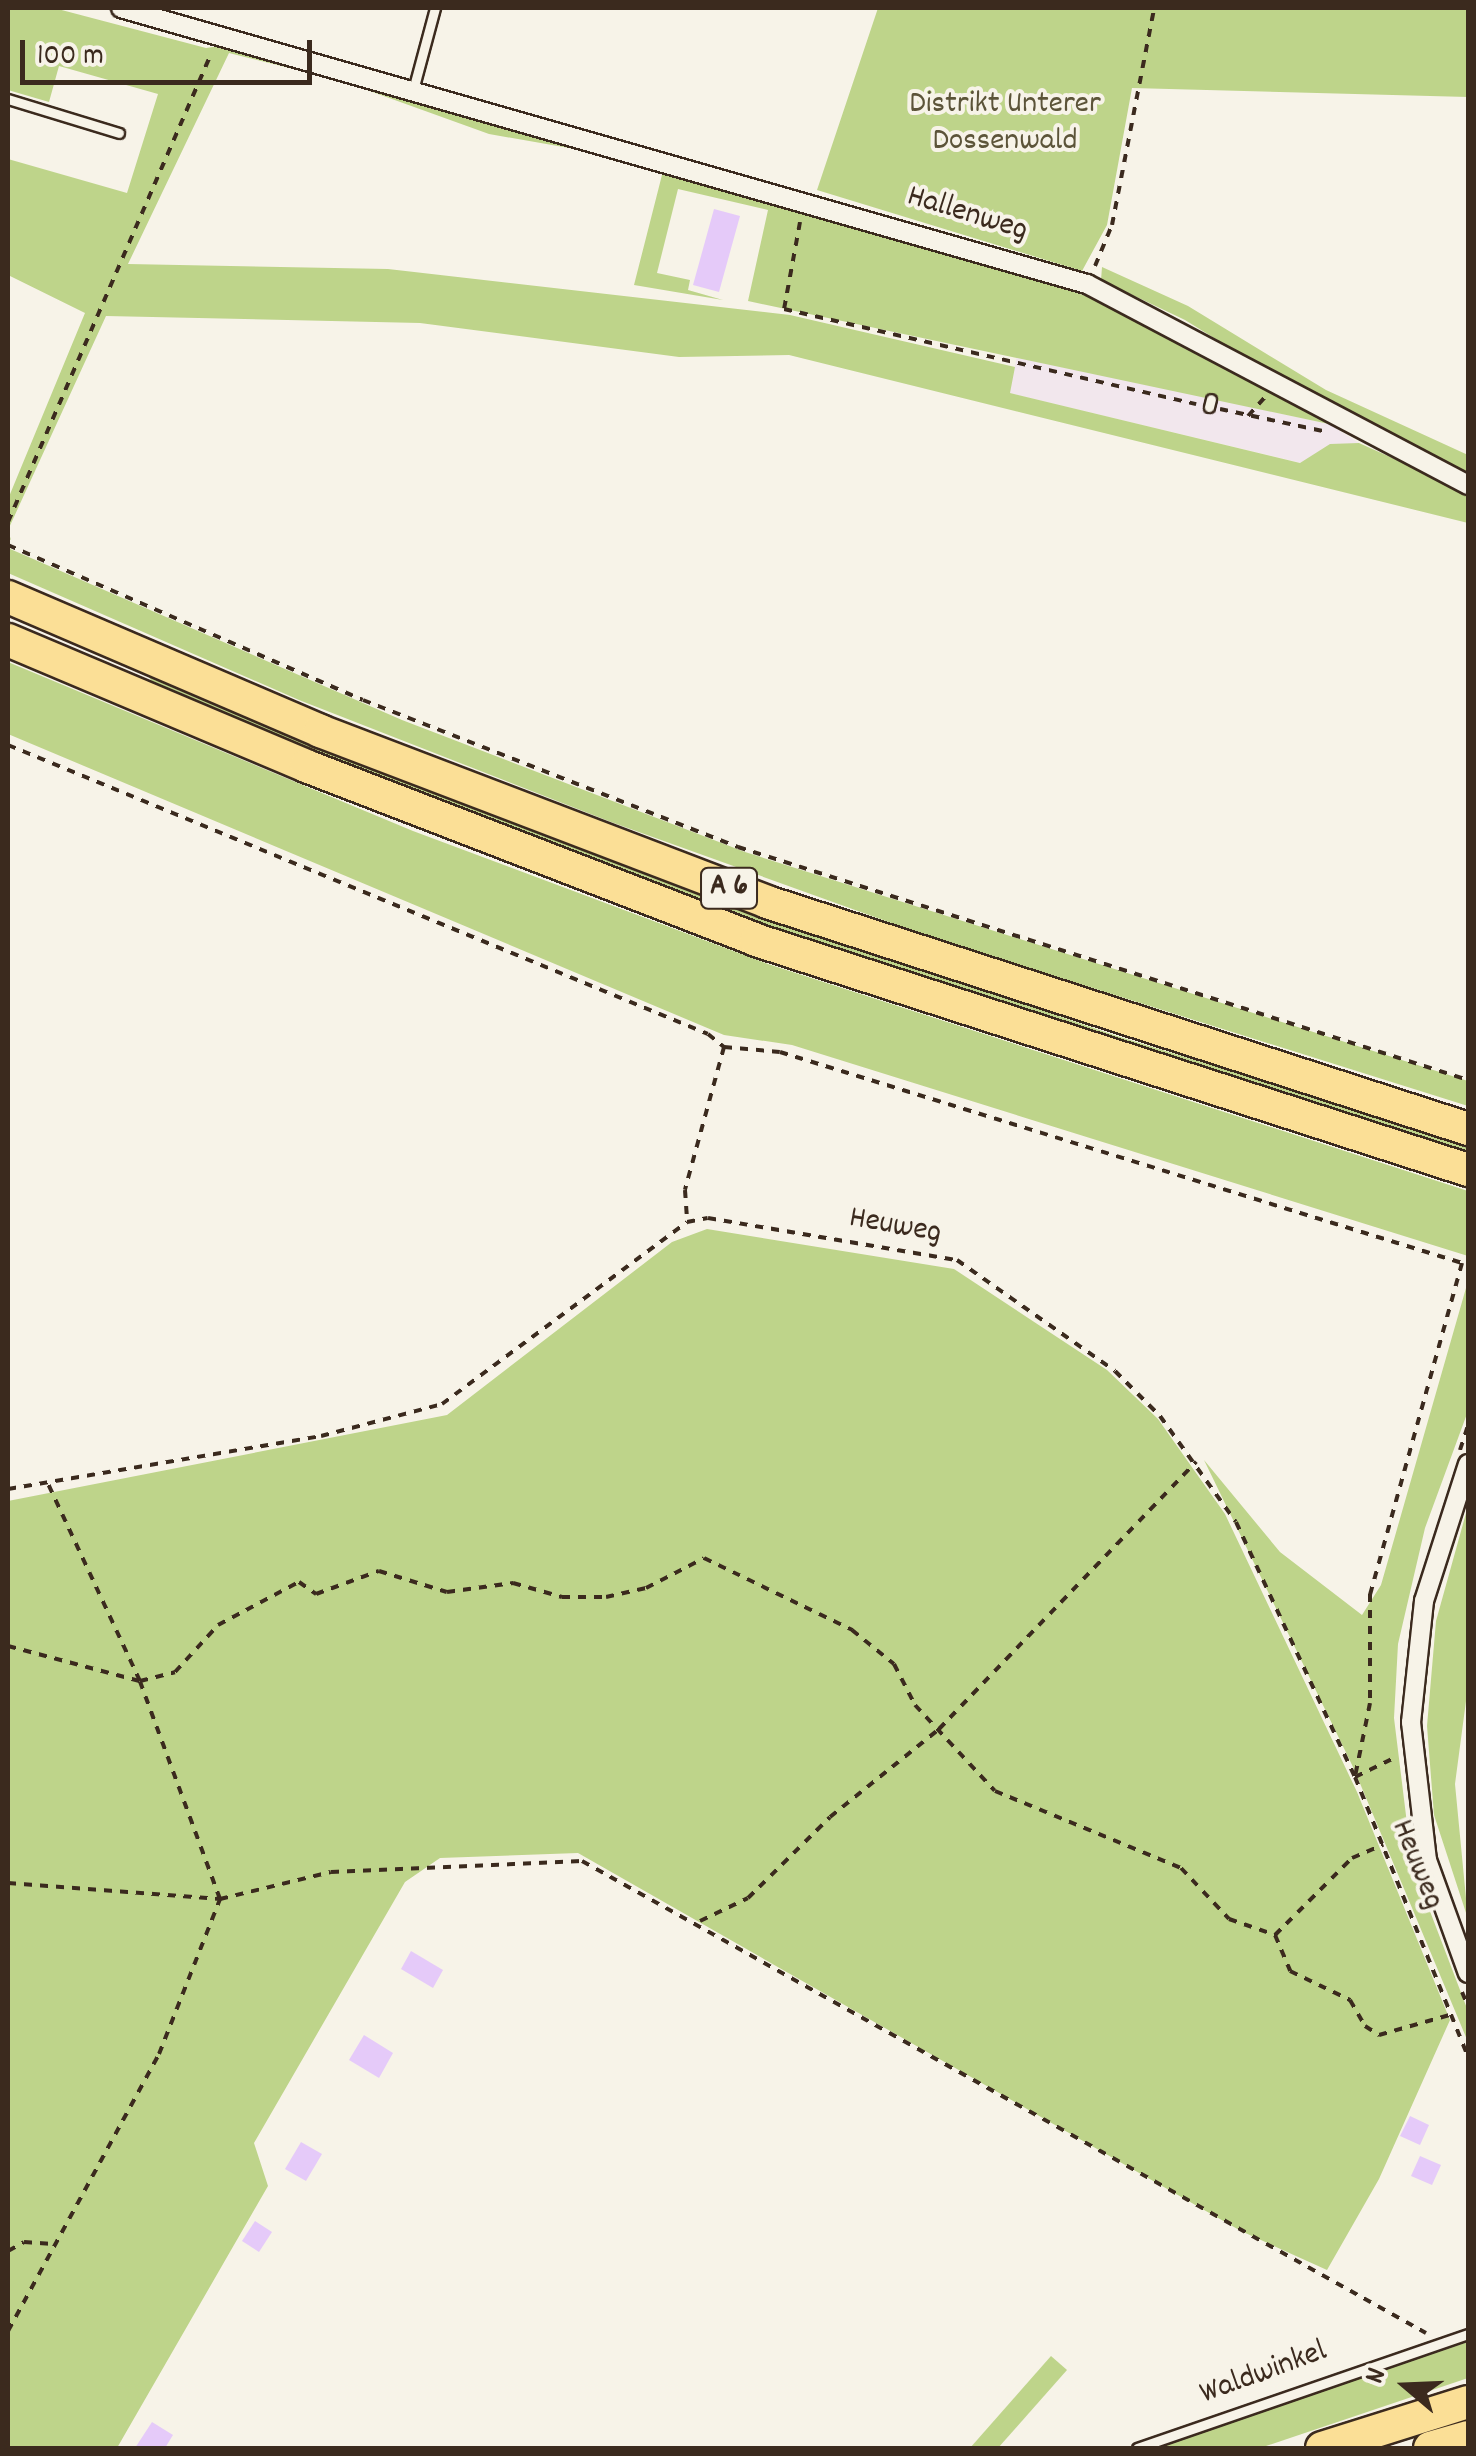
<!DOCTYPE html>
<html>
<head>
<meta charset="utf-8">
<style>
  body { margin:0 }
  #map { position:relative; width:1476px; height:2456px; overflow:hidden; background:#f7f3e8; font-family:Dekko,sans-serif }
  div>[style] { position:absolute }
  .built>* { inset:0; background:#f2e7ed }
  .green>* { inset:0; background:#bed48a }
  .building>* { inset:0; background:#e5caf9 }
  .path>* { height:4px; margin-top:-2px; transform-origin:0; background:repeating-linear-gradient(90deg,#3b2a1e 0 8px,transparent 0 16px) }
  .roads { filter:drop-shadow(2px 0 #3b2a1e) drop-shadow(-2px 0 #3b2a1e) drop-shadow(0 2px #3b2a1e) drop-shadow(0 -2px #3b2a1e) }
  .lane>* { height:9px; margin:-4.5px; padding:0 4.5px; transform-origin:4.5px; border-radius:4.5px; background:#f7f3e8 }
  .street>* { height:18px; margin:-9px; padding:0 9px; transform-origin:9px; border-radius:9px; background:#f7f3e8 }
  .highway>* { height:32px; margin:-16px; padding:0 16px; transform-origin:16px; border-radius:16px; background:#fbdf96 }
  span { translate:-50% -50%; white-space:nowrap; text-align:center; line-height:1.15; -webkit-text-stroke:8px #f7f3e8; paint-order:stroke }
  .shield-label span { padding:2px 8px; background:#f7f3e8; border:2px solid; border-radius:8px; -webkit-text-stroke-width:0 }
  .shield-label { font-size:30px; color:#3b2a1e; font-weight:700 }
  .park-label { font-size:32px; color:#5c5439 }
  .street-label { font-size:32px; color:#3b2a1e }
  .frame { position:absolute; inset:0; border:10px solid #3b2a1e; pointer-events:none }
  .north { position:absolute; left:1356px; top:2336px; width:100px; height:100px; -webkit-text-stroke:8px #f7f3e8; paint-order:stroke; rotate:289deg; font-size:28px; font-weight:700; line-height:40px; text-align:center; color:#3b2a1e }
  .north::after { content:''; display:block; margin:auto; width:35px; height:45px; background:#3b2a1e; clip-path:polygon(50% 0,100% 100%,50% 72%,0 100%) }
  .scale { position:absolute; left:20px; top:40px; width:292px; height:45px; box-sizing:border-box; border:5px solid #3b2a1e; border-top:0; padding-left:12px; font-size:30px; line-height:35px; white-space:nowrap; color:#3b2a1e; -webkit-text-stroke:8px #f7f3e8; paint-order:stroke }
</style>
</head>
<body>
<div id="map">
  <div class="built">
    <div style="clip-path:polygon(1017px 356px,1329px 424px,1359px 443px,1301px 463px,1009px 393px)"></div>
  </div>
  <div class="green">
    <div style="clip-path:polygon(8px 8px,54px 8px,206px 48px,226px 45px,660px 164px,489px 134px,342px 81px,229px 53px,128px 264px,388px 269px,790px 315px,1015px 367px,1010px 393px,1300px 463px,1330px 444px,1359px 443px,1468px 492px,1468px 523px,789px 355px,679px 357px,420px 323px,106px 316px,8px 530px,11px 540px,8px 538px,8px 499px,85px 313px,8px 275px,8px 159px,127px 193px,158px 94px,59px 66px,49px 102px,8px 90px)"></div>
    <div style="clip-path:polygon(878px 8px,1468px 8px,1468px 97px,1132px 88px,1107px 225px,1082px 271px,817px 190px)"></div>
    <div style="clip-path:polygon(663px 171px,911px 238px,1095px 299px,1176px 335px,1329px 424px,748px 301px,768px 210px,678px 189px,657px 273px,690px 280px,688px 290px,723px 300px,634px 285px)"></div>
    <div style="clip-path:polygon(1102px 267px,1188px 306px,1326px 390px,1468px 455px,1468px 474px,1318px 402px,1185px 320px,1101px 280px)"></div>
    <div style="clip-path:polygon(8px 548px,402px 720px,745px 852px,1468px 1081px,1468px 1106px,933px 938px,611px 822px,299px 700px,8px 573px)"></div>
    <div style="clip-path:polygon(8px 662px,413px 831px,768px 964px,1468px 1191px,1468px 1256px,792px 1045px,724px 1035px,8px 734px)"></div>
    <div style="clip-path:polygon(147px 674px,724px 901px,1117px 1036px,1468px 1144px,1468px 1155px,869px 965px,515px 835px,154px 685px)"></div>
    <div style="clip-path:polygon(707px 1229px,954px 1269px,1107px 1370px,1158px 1419px,1225px 1514px,1357px 1792px,1450px 2020px,1379px 2179px,1327px 2270px,1241px 2231px,578px 1853px,440px 1858px,405px 1882px,254px 2143px,268px 2186px,117px 2448px,8px 2448px,8px 1501px,447px 1415px,672px 1242px)"></div>
    <div style="clip-path:polygon(1468px 1281px,1468px 1411px,1425px 1528px,1398px 1644px,1394px 1718px,1412px 1864px,1468px 2011px,1468px 2042px,1354px 1769px,1204px 1460px,1280px 1552px,1362px 1615px,1381px 1585px)"></div>
    <div style="clip-path:polygon(1468px 1506px,1468px 1686px,1455px 1784px,1468px 1919px,1434px 1815px,1427px 1726px,1436px 1621px)"></div>
    <div style="clip-path:polygon(1468px 2342px,1468px 2378px,1260px 2448px,1148px 2448px)"></div>
    <div style="clip-path:polygon(1051px 2356px,1067px 2370px,998px 2448px,970px 2448px)"></div>
  </div>
  <div class="building">
    <div style="clip-path:polygon(714px 209px,740px 216px,719px 292px,693px 285px)"></div>
    <div style="clip-path:polygon(411px 1951px,443px 1970px,433px 1988px,401px 1969px)"></div>
    <div style="clip-path:polygon(364px 2035px,393px 2053px,379px 2078px,349px 2060px)"></div>
    <div style="clip-path:polygon(1410px 2116px,1429px 2125px,1420px 2145px,1400px 2136px)"></div>
    <div style="clip-path:polygon(301px 2142px,322px 2154px,306px 2181px,285px 2169px)"></div>
    <div style="clip-path:polygon(1420px 2156px,1441px 2165px,1432px 2185px,1411px 2176px)"></div>
    <div style="clip-path:polygon(255px 2221px,272px 2232px,259px 2252px,242px 2241px)"></div>
    <div style="clip-path:polygon(152px 2422px,173px 2435px,165px 2448px,135px 2448px)"></div>
  </div>
  <div class="path">
    <div style="left:800px;top:222px;width:88px;rotate:100.4deg"></div>
    <div style="left:784px;top:309px;width:423px;rotate:13deg"></div>
    <div style="left:1095px;top:266px;width:44px;rotate:-67.5deg"></div>
    <div style="left:1112px;top:225px;width:221px;rotate:-79deg"></div>
    <div style="left:1220px;top:409px;width:105px;rotate:12.1deg"></div>
    <div style="left:1248px;top:416px;width:25px;rotate:-48deg"></div>
    <div style="left:8px;top:522px;width:510px;rotate:-66.55deg"></div>
    <div style="left:8px;top:545px;width:387px;rotate:23.6deg"></div>
    <div style="left:363px;top:700px;width:403px;rotate:21.4deg"></div>
    <div style="left:738px;top:847px;width:766px;rotate:17.7deg"></div>
    <div style="left:8px;top:745px;width:757px;rotate:22.43deg"></div>
    <div style="left:708px;top:1034px;width:21px;rotate:39deg"></div>
    <div style="left:724px;top:1047px;width:148px;rotate:105.3deg"></div>
    <div style="left:685px;top:1190px;width:32px;rotate:86deg"></div>
    <div style="left:724px;top:1047px;width:56px;rotate:5.1deg"></div>
    <div style="left:780px;top:1052px;width:714px;rotate:17.19deg"></div>
    <div style="left:1462px;top:1263px;width:344px;rotate:105.5deg"></div>
    <div style="left:1370px;top:1594px;width:109px;rotate:90deg"></div>
    <div style="left:1370px;top:1703px;width:76px;rotate:101.5deg"></div>
    <div style="left:1460px;top:1450px;width:25px;rotate:-72deg"></div>
    <div style="left:8px;top:1489px;width:317px;rotate:-9.6deg"></div>
    <div style="left:321px;top:1436px;width:125px;rotate:-14.8deg"></div>
    <div style="left:442px;top:1404px;width:305px;rotate:-36.6deg"></div>
    <div style="left:687px;top:1222px;width:21px;rotate:-11deg"></div>
    <div style="left:708px;top:1218px;width:253px;rotate:9.6deg"></div>
    <div style="left:957px;top:1260px;width:193px;rotate:35.1deg"></div>
    <div style="left:1115px;top:1371px;width:64px;rotate:45deg"></div>
    <div style="left:1160px;top:1416px;width:130px;rotate:54.4deg"></div>
    <div style="left:1236px;top:1522px;width:281px;rotate:65deg"></div>
    <div style="left:1355px;top:1777px;width:302px;rotate:68deg"></div>
    <div style="left:8px;top:1646px;width:137px;rotate:14.9deg"></div>
    <div style="left:140px;top:1681px;width:36px;rotate:-14deg"></div>
    <div style="left:175px;top:1672px;width:64px;rotate:-47.5deg"></div>
    <div style="left:218px;top:1625px;width:92px;rotate:-28deg"></div>
    <div style="left:299px;top:1582px;width:21px;rotate:35deg"></div>
    <div style="left:316px;top:1594px;width:67px;rotate:-20.1deg"></div>
    <div style="left:379px;top:1571px;width:71px;rotate:17.2deg"></div>
    <div style="left:447px;top:1592px;width:67px;rotate:-7.8deg"></div>
    <div style="left:513px;top:1583px;width:51px;rotate:15.9deg"></div>
    <div style="left:562px;top:1597px;width:44px"></div>
    <div style="left:606px;top:1597px;width:41px;rotate:-12.7deg"></div>
    <div style="left:646px;top:1588px;width:65px;rotate:-27.3deg"></div>
    <div style="left:704px;top:1558px;width:165px;rotate:25.9deg"></div>
    <div style="left:852px;top:1630px;width:54px;rotate:39deg"></div>
    <div style="left:894px;top:1664px;width:46px;rotate:62.9deg"></div>
    <div style="left:915px;top:1705px;width:117px;rotate:47.1deg"></div>
    <div style="left:995px;top:1791px;width:201px;rotate:22.5deg"></div>
    <div style="left:1181px;top:1868px;width:70px;rotate:46.7deg"></div>
    <div style="left:1229px;top:1919px;width:49px;rotate:19.2deg"></div>
    <div style="left:1275px;top:1935px;width:39px;rotate:67deg"></div>
    <div style="left:1290px;top:1971px;width:67px;rotate:25.8deg"></div>
    <div style="left:1350px;top:2000px;width:30px;rotate:60deg"></div>
    <div style="left:1365px;top:2026px;width:17px;rotate:33deg"></div>
    <div style="left:1379px;top:2035px;width:77px;rotate:-15.8deg"></div>
    <div style="left:1355px;top:1777px;width:46px;rotate:-26deg"></div>
    <div style="left:8px;top:1883px;width:213px;rotate:4.3deg"></div>
    <div style="left:220px;top:1899px;width:114px;rotate:-13.7deg"></div>
    <div style="left:331px;top:1872px;width:251px;rotate:-2.5deg"></div>
    <div style="left:582px;top:1861px;width:967px;rotate:29.22deg"></div>
    <div style="left:700px;top:1921px;width:53px;rotate:-25.6deg"></div>
    <div style="left:748px;top:1898px;width:115px;rotate:-44.6deg"></div>
    <div style="left:830px;top:1817px;width:140px;rotate:-38.9deg"></div>
    <div style="left:939px;top:1729px;width:371px;rotate:-46.1deg"></div>
    <div style="left:1275px;top:1935px;width:109px;rotate:-45deg"></div>
    <div style="left:1352px;top:1858px;width:34px;rotate:-23deg"></div>
    <div style="left:1462px;top:1992px;width:15px;rotate:67deg"></div>
    <div style="left:8px;top:2251px;width:18px;rotate:-29deg"></div>
    <div style="left:24px;top:2242px;width:29px;rotate:4deg"></div>
    <div style="left:8px;top:2331px;width:315px;rotate:-61.4deg"></div>
    <div style="left:159px;top:2054px;width:167px;rotate:-68.5deg"></div>
    <div style="left:220px;top:1899px;width:232px;rotate:-110.2deg"></div>
    <div style="left:140px;top:1681px;width:220px;rotate:-115deg"></div>
  </div>
  <div class="roads">
    <div class="lane">
      <div style="left:413px;top:90px;width:85px;rotate:-75deg"></div>
      <div style="left:8px;top:99px;width:116px;rotate:17deg"></div>
      <div style="left:1209px;top:407px;width:8px;rotate:-76deg"></div>
      <div style="left:1137px;top:2448px;width:350px;rotate:-19deg"></div>
    </div>
    <div class="street">
      <div style="left:121px;top:8px;width:1005px;rotate:15.95deg"></div>
      <div style="left:1087px;top:284px;width:431px;rotate:27.8deg"></div>
      <div style="left:1468px;top:1464px;width:144px;rotate:107.8deg"></div>
      <div style="left:1424px;top:1601px;width:122px;rotate:96.1deg"></div>
      <div style="left:1411px;top:1722px;width:139px;rotate:83.4deg"></div>
      <div style="left:1427px;top:1860px;width:120px;rotate:70.1deg"></div>
    </div>
    <div class="highway">
      <div style="left:8px;top:597px;width:340px;rotate:23.2deg"></div>
      <div style="left:320px;top:731px;width:479px;rotate:20.9deg"></div>
      <div style="left:767px;top:902px;width:737px;rotate:17.94deg"></div>
      <div style="left:8px;top:640px;width:324px;rotate:22.9deg"></div>
      <div style="left:306px;top:766px;width:482px;rotate:21.1deg"></div>
      <div style="left:756px;top:940px;width:748px;rotate:17.9deg"></div>
      <div style="left:1322px;top:2448px;width:153px;rotate:-17.5deg"></div>
      <div style="left:1430px;top:2448px;width:40px;rotate:-16deg"></div>
    </div>
  </div>
  <div class="shield-label">
    <span style="left:729px;top:888px">A 6</span>
  </div>
  <div class="park-label">
    <span style="left:1005px;top:124px">Distrikt Unterer<br>Dossenwald</span>
  </div>
  <div class="street-label">
    <span style="left:967px;top:215px;rotate:17deg">Hallenweg</span>
    <span style="left:895px;top:1227px;rotate:10deg">Heuweg</span>
    <span style="left:1416px;top:1865px;rotate:68deg">Heuweg</span>
    <span style="left:1264px;top:2374px;rotate:-20deg">Waldwinkel</span>
  </div>
  <div class="frame"></div>
  <div class="north">N</div>
  <div class="scale">100 m</div>
</div>
</body>
</html>
